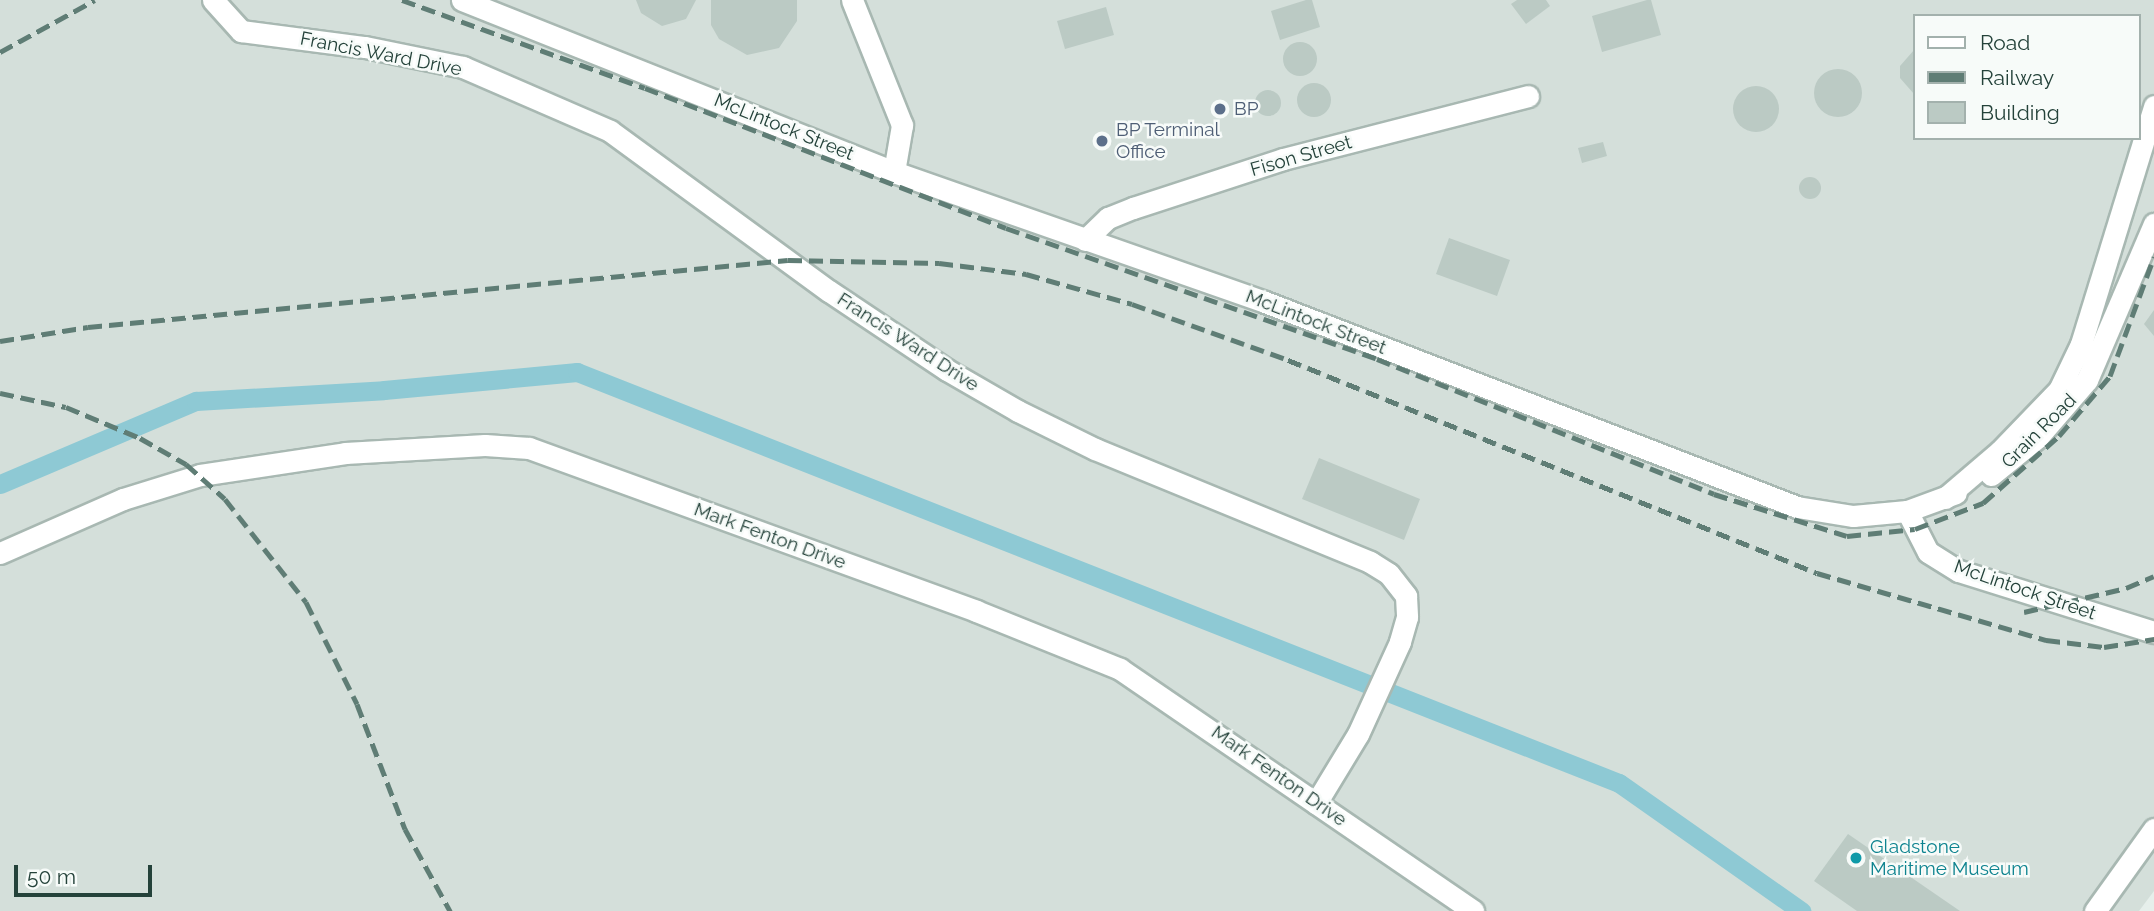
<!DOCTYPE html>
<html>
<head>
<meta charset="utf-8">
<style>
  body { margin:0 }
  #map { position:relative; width:2154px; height:911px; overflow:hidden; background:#e6efeb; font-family:Raleway,sans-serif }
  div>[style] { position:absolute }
  .built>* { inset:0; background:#d4dfda }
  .canal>* { height:19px; margin:-9.5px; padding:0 9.5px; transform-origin:9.5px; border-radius:9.5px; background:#8ec9d4 }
  .building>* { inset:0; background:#bbcac4 }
  .round { border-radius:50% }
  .roads { filter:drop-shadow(2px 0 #a8b8b2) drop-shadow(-2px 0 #a8b8b2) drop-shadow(0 2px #a8b8b2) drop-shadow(0 -2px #a8b8b2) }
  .minor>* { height:21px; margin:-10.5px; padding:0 10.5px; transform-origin:10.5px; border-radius:10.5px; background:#fff }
  .rail>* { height:5px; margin-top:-2.5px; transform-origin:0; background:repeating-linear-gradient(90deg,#5f7d75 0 14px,transparent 0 21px) }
  .dots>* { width:19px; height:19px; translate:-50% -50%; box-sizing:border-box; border:4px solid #f7fbf9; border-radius:50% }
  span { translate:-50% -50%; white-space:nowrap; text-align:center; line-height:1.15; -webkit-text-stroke:5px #f7fbf9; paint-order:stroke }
  .street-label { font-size:19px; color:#24423a }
  .service-label { font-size:19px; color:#4e5e75 }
  .left { translate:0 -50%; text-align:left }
  .culture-label { font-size:19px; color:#0d838f }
  .legend { position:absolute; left:1913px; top:14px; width:228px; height:126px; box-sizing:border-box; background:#f7fbf9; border:2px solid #a3b1ad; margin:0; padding:9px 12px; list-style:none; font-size:21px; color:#24423a }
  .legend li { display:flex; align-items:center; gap:14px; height:35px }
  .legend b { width:35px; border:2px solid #a3b1ad }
  .scale { position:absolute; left:14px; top:865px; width:138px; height:32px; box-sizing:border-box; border:4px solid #24423a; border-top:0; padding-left:9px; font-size:21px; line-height:24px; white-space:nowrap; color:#24423a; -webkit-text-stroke:5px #f7fbf9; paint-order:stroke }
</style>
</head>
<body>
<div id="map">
  <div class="built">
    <div style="clip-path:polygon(evenodd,0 0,2154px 0,2154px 891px,2139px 911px,0 911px,0 0,1914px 16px,2138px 16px,2138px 138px,1914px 138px,1914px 16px)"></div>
  </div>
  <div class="canal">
    <div style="left:0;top:484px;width:213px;rotate:-23deg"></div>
    <div style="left:196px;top:401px;width:188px;rotate:-3.3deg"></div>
    <div style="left:384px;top:390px;width:194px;rotate:-5.3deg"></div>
    <div style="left:577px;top:372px;width:1120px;rotate:21.53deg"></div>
    <div style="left:1619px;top:783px;width:223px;rotate:35.1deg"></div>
  </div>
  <div class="building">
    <div style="clip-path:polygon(636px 0,696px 0,686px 19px,662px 26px,641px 13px)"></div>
    <div style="clip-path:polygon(711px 0,797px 0,797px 21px,779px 48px,747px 55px,719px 39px,711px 25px)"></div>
    <div style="clip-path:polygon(1306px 0,1312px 0,1320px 27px,1280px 40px,1271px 11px)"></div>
    <div style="clip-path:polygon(1517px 0,1546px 0,1550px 6px,1526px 24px,1511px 4px)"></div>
    <div style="clip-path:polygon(1647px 0,1651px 0,1661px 35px,1602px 52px,1592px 16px)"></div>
    <div style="clip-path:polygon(1106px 7px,1114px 35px,1065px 49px,1057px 21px)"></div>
    <div class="round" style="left:1283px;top:42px;width:34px;height:34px"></div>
    <div style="clip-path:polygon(1914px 50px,1914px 94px,1900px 78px,1900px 66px)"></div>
    <div class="round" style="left:1814px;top:69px;width:48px;height:48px"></div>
    <div class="round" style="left:1297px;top:83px;width:34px;height:34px"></div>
    <div class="round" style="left:1733px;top:86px;width:46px;height:46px"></div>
    <div class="round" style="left:1255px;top:90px;width:26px;height:26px"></div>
    <div style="clip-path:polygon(1603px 142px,1607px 156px,1582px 163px,1578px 148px)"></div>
    <div class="round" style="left:1799px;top:177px;width:22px;height:22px"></div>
    <div style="clip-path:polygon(1449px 238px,1510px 260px,1497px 296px,1436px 274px)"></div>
    <div style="clip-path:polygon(2154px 310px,2154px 336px,2144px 324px)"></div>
    <div style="clip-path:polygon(1319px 458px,1420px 499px,1404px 540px,1302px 499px)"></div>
    <div style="clip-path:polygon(1848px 834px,1960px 911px,1857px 911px,1814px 881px)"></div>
  </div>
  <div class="roads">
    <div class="minor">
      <div style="left:213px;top:0;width:42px;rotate:47.9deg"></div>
      <div style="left:241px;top:31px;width:125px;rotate:7.4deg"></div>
      <div style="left:365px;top:47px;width:100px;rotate:11.5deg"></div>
      <div style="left:463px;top:67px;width:160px;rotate:23.5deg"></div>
      <div style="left:610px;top:131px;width:271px;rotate:36.2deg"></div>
      <div style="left:829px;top:291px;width:142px;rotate:33.8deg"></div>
      <div style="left:947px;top:370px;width:82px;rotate:30deg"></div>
      <div style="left:1018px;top:411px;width:86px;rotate:26.3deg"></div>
      <div style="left:1095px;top:449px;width:297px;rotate:22.3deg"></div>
      <div style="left:1370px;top:562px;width:22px;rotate:32deg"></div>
      <div style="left:1389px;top:574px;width:28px;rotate:52deg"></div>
      <div style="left:1406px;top:596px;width:21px;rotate:87deg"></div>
      <div style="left:1407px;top:617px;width:26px;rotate:106deg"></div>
      <div style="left:1400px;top:642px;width:101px;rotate:114.5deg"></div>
      <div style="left:1358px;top:734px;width:81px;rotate:121.3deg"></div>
      <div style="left:462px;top:0;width:465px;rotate:21.7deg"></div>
      <div style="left:894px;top:172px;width:393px;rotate:19.3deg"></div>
      <div style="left:1265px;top:302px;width:570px;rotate:21.07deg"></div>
      <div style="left:1797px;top:507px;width:57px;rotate:9.1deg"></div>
      <div style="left:1853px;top:516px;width:54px;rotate:-5.3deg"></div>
      <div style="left:1907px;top:511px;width:46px;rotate:62.9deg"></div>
      <div style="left:1928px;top:552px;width:36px;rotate:32deg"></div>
      <div style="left:1959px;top:571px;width:204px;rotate:17.4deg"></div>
      <div style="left:852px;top:0;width:135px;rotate:68.2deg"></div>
      <div style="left:902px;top:125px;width:48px;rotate:99.7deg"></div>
      <div style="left:1085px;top:240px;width:32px;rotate:-44deg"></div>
      <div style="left:1108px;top:218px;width:27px;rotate:-22deg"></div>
      <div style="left:1133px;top:208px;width:158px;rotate:-18.1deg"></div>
      <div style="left:1283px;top:159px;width:253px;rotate:-14.4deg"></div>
      <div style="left:1991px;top:475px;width:60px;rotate:-39deg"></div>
      <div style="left:2038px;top:437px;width:75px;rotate:-49.3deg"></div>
      <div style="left:2087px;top:380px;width:170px;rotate:-66.8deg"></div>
      <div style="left:1945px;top:498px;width:72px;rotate:-40.5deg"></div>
      <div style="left:2000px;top:451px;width:85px;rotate:-46deg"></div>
      <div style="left:2059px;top:390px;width:51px;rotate:-64.4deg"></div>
      <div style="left:2081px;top:344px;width:249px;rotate:-72.9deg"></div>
      <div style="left:1907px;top:511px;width:52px;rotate:-20.2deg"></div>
      <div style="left:0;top:553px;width:134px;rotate:-23.7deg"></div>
      <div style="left:123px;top:499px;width:81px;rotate:-17.3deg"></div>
      <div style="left:200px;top:475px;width:147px;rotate:-8.6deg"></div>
      <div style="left:345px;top:453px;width:140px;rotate:-3.3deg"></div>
      <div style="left:485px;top:445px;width:44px;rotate:3.9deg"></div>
      <div style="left:529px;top:448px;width:476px;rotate:20deg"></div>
      <div style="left:976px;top:611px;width:155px;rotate:21.9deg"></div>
      <div style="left:1120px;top:669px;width:428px;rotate:34.4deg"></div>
      <div style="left:2095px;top:911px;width:101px;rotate:-54.3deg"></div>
    </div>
  </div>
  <div class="rail">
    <div style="left:402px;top:0;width:258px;rotate:19.9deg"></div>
    <div style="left:645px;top:88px;width:387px;rotate:21.2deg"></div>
    <div style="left:1006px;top:228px;width:393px;rotate:19.4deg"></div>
    <div style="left:1377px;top:359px;width:363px;rotate:21.8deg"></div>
    <div style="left:1714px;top:494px;width:139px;rotate:17.5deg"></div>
    <div style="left:1847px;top:536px;width:68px;rotate:-5.9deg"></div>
    <div style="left:1915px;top:529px;width:73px;rotate:-20.9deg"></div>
    <div style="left:1983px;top:503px;width:101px;rotate:-41.4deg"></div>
    <div style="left:2059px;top:436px;width:79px;rotate:-49.6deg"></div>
    <div style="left:2110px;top:376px;width:127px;rotate:-69.7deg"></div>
    <div style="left:0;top:52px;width:108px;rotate:-28.7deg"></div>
    <div style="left:0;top:341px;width:89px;rotate:-9deg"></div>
    <div style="left:88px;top:327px;width:703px;rotate:-5.47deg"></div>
    <div style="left:788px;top:260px;width:151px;rotate:1.1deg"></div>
    <div style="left:939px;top:263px;width:88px;rotate:7.2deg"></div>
    <div style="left:1026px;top:274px;width:110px;rotate:15.8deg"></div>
    <div style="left:1132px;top:304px;width:166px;rotate:19.7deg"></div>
    <div style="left:1288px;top:360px;width:570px;rotate:21.93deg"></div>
    <div style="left:1817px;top:573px;width:239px;rotate:16.3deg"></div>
    <div style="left:2046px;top:640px;width:58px;rotate:6.9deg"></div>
    <div style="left:2104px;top:647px;width:51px;rotate:-9.1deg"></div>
    <div style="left:0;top:393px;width:67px;rotate:12deg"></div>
    <div style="left:66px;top:407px;width:80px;rotate:22.7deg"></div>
    <div style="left:140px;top:438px;width:53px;rotate:29.5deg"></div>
    <div style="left:186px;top:464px;width:52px;rotate:41.9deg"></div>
    <div style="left:225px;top:499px;width:131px;rotate:51.8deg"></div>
    <div style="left:306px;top:602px;width:114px;rotate:63.4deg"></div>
    <div style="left:357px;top:704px;width:134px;rotate:69deg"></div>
    <div style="left:405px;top:829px;width:94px;rotate:61.2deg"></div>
    <div style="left:2024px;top:612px;width:105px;rotate:-13.2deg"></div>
    <div style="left:2126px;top:588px;width:30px;rotate:-23deg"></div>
  </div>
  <div class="dots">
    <div style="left:1220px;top:109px;background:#5c6f8a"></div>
    <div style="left:1102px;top:141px;background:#5c6f8a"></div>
    <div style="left:1856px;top:858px;background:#0f9aa8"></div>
  </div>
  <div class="street-label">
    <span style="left:381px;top:54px;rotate:11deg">Francis Ward Drive</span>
    <span style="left:784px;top:127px;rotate:22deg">McLintock Street</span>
    <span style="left:1301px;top:156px;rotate:-16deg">Fison Street</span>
    <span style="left:1316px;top:322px;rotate:21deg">McLintock Street</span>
    <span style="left:908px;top:342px;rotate:33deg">Francis Ward Drive</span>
    <span style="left:2039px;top:431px;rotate:-45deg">Grain Road</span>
    <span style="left:770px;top:536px;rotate:20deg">Mark Fenton Drive</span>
    <span style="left:2025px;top:590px;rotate:19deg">McLintock Street</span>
    <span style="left:1279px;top:776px;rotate:35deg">Mark Fenton Drive</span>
  </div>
  <div class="service-label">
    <span class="left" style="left:1234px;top:109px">BP</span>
    <span class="left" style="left:1116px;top:141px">BP Terminal<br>Office</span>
  </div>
  <div class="culture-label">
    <span class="left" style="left:1870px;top:858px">Gladstone<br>Maritime Museum</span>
  </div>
  <ul class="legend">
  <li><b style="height:9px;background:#fff"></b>Road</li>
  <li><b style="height:9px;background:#5f7d75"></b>Railway</li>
  <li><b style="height:19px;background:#bbcac4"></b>Building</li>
  </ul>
  <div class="scale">50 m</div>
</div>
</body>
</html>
